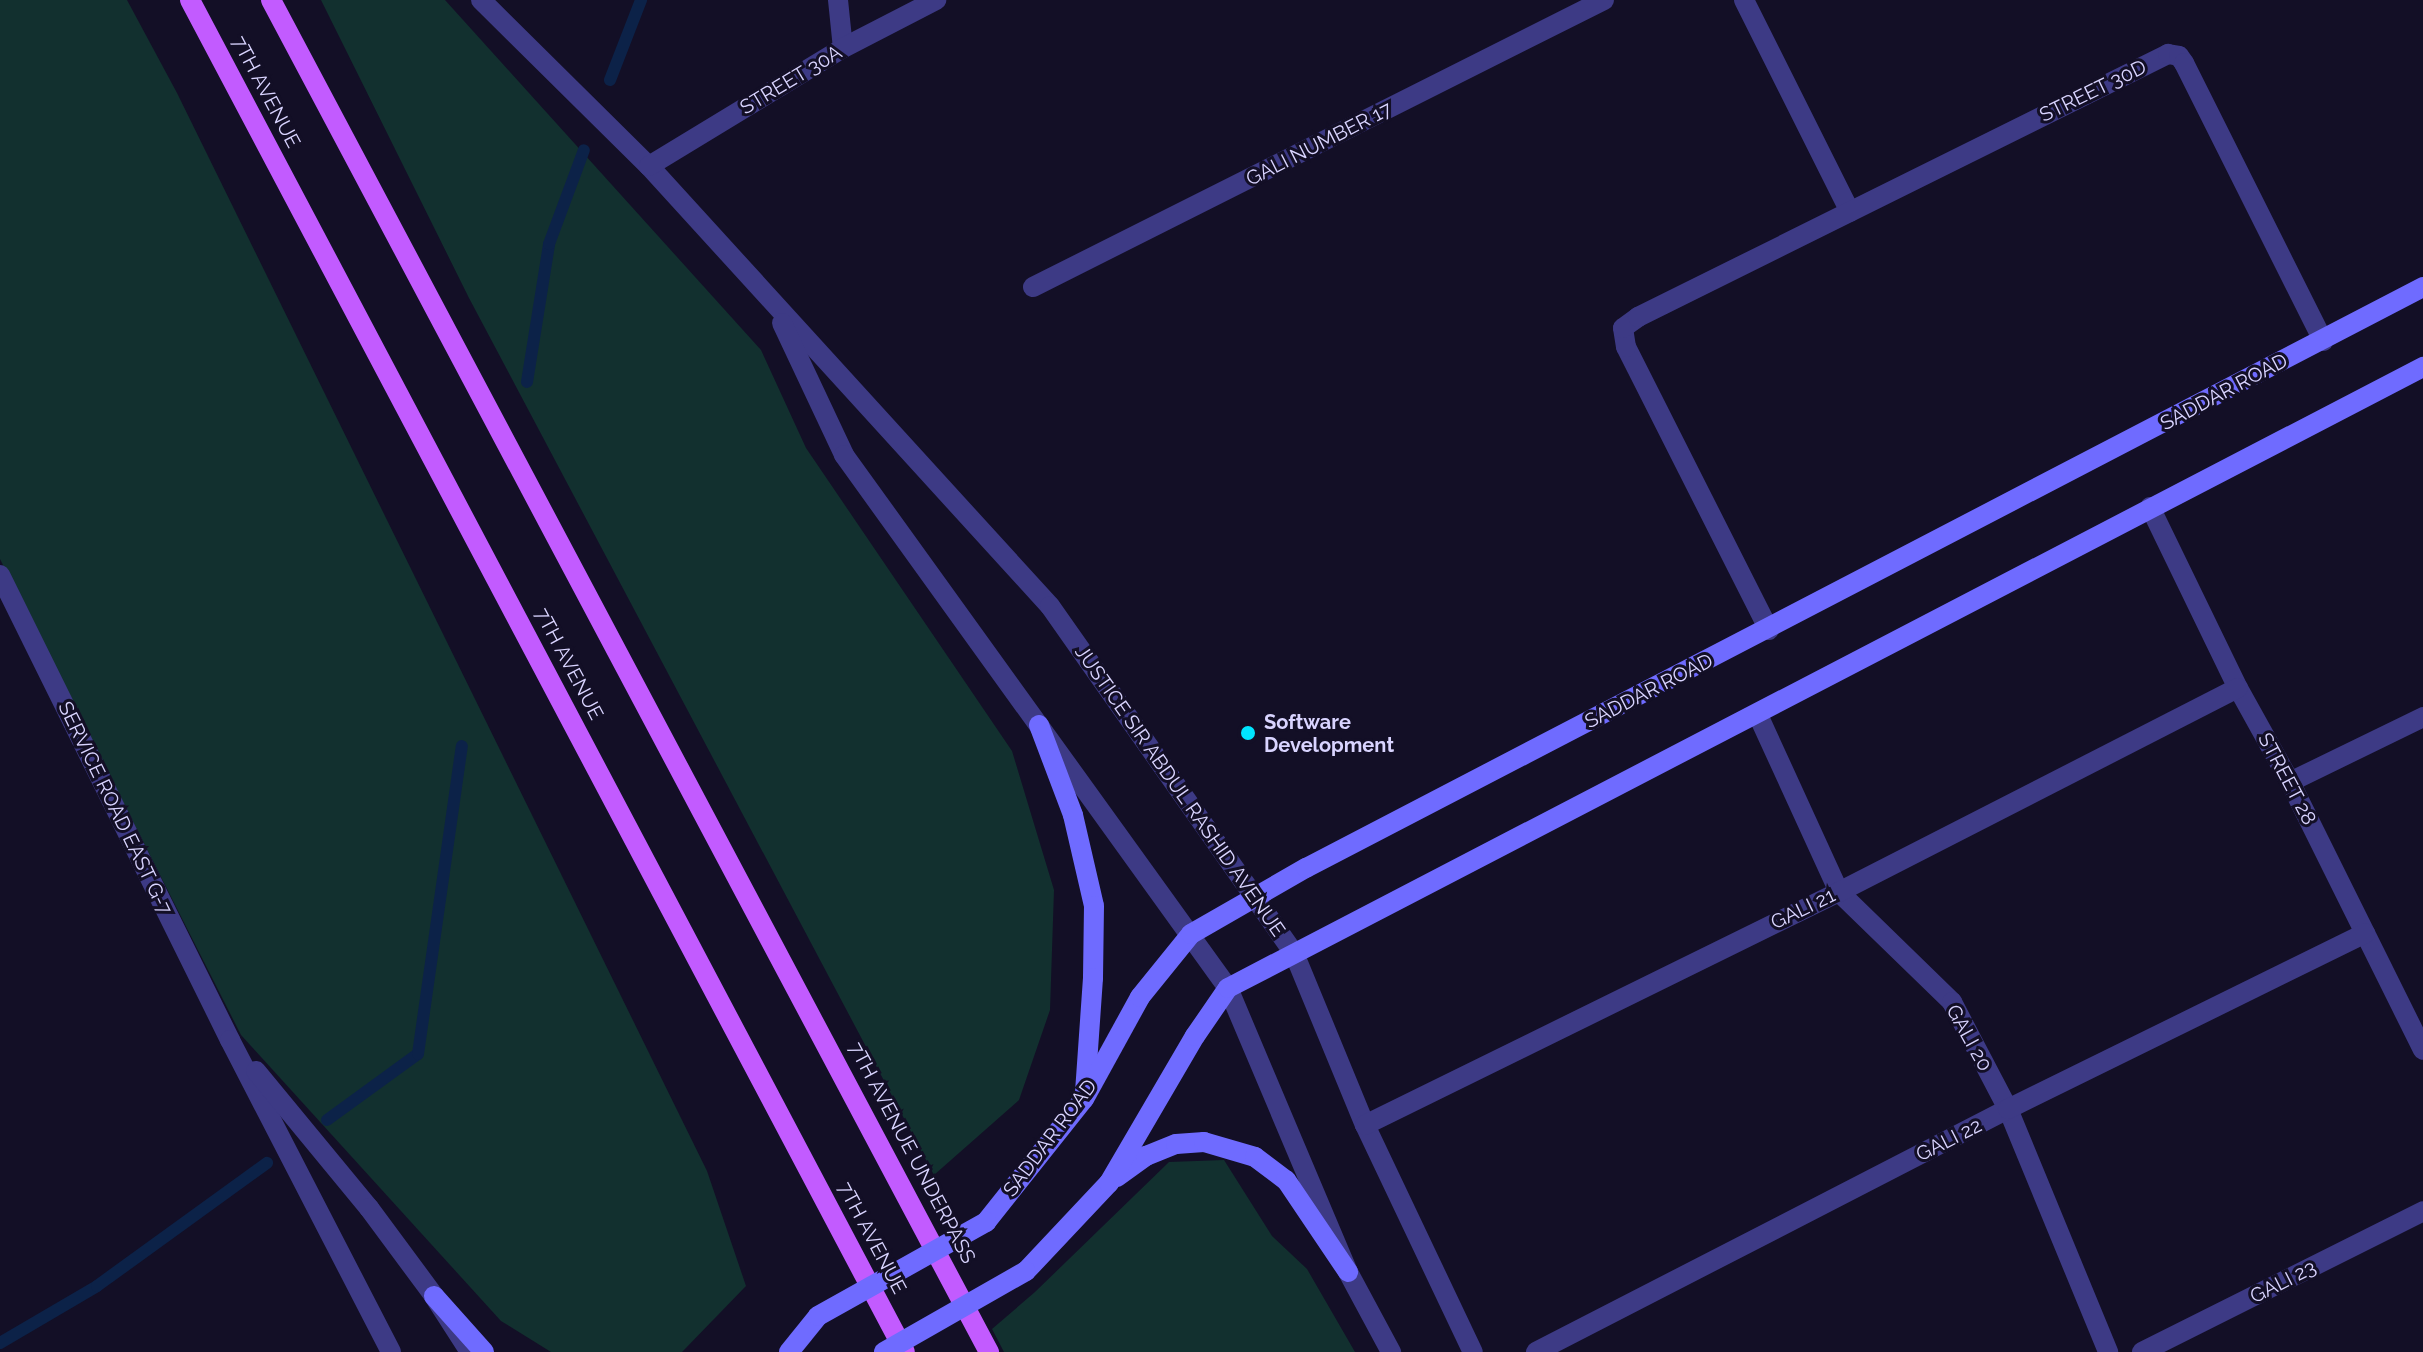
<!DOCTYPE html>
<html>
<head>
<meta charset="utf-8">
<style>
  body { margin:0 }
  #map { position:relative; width:2423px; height:1352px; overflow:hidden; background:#130f26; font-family:Raleway,sans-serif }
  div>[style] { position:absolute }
  .green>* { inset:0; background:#12302f }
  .stream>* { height:12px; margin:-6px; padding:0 6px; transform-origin:6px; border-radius:6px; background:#0c2248 }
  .street>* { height:20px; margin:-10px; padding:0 10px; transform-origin:10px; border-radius:10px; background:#3d3a85 }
  .secondary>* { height:20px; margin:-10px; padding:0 10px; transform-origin:10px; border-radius:10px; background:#6f6bff }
  .primary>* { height:20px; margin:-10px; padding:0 10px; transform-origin:10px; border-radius:10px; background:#c25bff }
  .secondary-bridge>* { height:20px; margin:-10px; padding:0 10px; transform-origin:10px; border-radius:10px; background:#6f6bff }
  .dots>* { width:22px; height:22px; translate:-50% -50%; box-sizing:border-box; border:4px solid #130f26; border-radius:50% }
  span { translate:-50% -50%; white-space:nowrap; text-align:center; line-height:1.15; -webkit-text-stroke:6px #130f26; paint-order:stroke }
  .street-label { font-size:20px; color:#d9d4ff }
  .poi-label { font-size:20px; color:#d9d4ff; font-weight:700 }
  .left { translate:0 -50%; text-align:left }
</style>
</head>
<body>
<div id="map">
  <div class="green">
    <div style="clip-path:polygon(0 0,127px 0,177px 93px,707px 1171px,746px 1286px,682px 1352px,551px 1352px,501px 1321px,241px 1035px,0 559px)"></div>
    <div style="clip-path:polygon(321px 0,445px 0,761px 350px,806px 448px,1012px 751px,1054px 890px,1050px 1010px,1019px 1100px,934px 1175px,469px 298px)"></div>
    <div style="clip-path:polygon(1224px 1160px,1272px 1236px,1307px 1269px,1355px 1352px,1004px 1352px,992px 1329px,1035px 1292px,1169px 1162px)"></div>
  </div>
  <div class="stream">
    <div style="left:610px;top:80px;width:86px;rotate:-68.8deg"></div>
    <div style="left:527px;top:382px;width:140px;rotate:-80.9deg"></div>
    <div style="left:549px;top:244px;width:100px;rotate:-69.6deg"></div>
    <div style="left:327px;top:1120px;width:112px;rotate:-36deg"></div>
    <div style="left:418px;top:1054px;width:311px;rotate:-81.9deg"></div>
    <div style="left:0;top:1343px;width:113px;rotate:-30.4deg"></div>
    <div style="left:97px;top:1286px;width:210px;rotate:-35.9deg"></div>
  </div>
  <div class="street">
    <div style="left:481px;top:0;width:236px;rotate:44.7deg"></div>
    <div style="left:649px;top:166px;width:595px;rotate:47.66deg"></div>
    <div style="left:1050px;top:606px;width:424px;rotate:54.9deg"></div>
    <div style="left:1294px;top:953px;width:186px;rotate:67.6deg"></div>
    <div style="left:1365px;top:1125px;width:251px;rotate:64.6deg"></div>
    <div style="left:838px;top:0;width:48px;rotate:84.1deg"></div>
    <div style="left:1744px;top:0;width:237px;rotate:63.4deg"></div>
    <div style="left:649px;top:166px;width:227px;rotate:-31.3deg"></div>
    <div style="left:843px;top:48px;width:105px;rotate:-27.3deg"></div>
    <div style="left:1033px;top:287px;width:639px;rotate:-26.69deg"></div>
    <div style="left:782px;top:323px;width:146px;rotate:64.8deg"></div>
    <div style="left:844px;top:455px;width:657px;rotate:54.23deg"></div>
    <div style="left:1228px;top:988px;width:308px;rotate:67.1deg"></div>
    <div style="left:1348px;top:1272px;width:91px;rotate:61.7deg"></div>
    <div style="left:2150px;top:507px;width:201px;rotate:64.1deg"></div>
    <div style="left:2238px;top:688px;width:107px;rotate:61deg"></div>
    <div style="left:2290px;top:782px;width:299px;rotate:63.6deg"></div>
    <div style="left:0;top:575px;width:519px;rotate:63.68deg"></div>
    <div style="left:230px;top:1040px;width:351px;rotate:62.7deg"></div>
    <div style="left:1769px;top:630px;width:317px;rotate:-116.8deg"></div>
    <div style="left:1626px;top:347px;width:19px;rotate:-99deg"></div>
    <div style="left:1623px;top:328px;width:19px;rotate:-36deg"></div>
    <div style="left:1638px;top:317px;width:592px;rotate:-26.39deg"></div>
    <div style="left:2168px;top:54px;width:11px;rotate:10deg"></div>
    <div style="left:2179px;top:56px;width:9px;rotate:54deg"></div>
    <div style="left:2184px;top:63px;width:311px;rotate:63.4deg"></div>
    <div style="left:1758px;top:715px;width:195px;rotate:65.4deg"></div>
    <div style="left:1839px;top:892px;width:158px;rotate:44.2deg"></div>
    <div style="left:1952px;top:1002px;width:121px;rotate:62.4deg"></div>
    <div style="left:2008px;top:1109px;width:263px;rotate:67.6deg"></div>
    <div style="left:2290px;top:782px;width:148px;rotate:-26deg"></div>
    <div style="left:256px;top:1071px;width:178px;rotate:50.5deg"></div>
    <div style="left:369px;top:1208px;width:109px;rotate:53.5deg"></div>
    <div style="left:434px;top:1296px;width:67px;rotate:57.3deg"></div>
    <div style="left:1365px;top:1125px;width:528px;rotate:-26.18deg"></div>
    <div style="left:1839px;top:892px;width:448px;rotate:-27.1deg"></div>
    <div style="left:1536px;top:1352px;width:531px;rotate:-27.24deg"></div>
    <div style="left:2008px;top:1109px;width:398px;rotate:-26.2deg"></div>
    <div style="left:2142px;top:1352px;width:314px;rotate:-26.6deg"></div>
  </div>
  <div class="secondary">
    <div style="left:1039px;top:725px;width:96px;rotate:69.3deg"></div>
    <div style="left:1073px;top:815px;width:93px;rotate:77deg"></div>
    <div style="left:1094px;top:906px;width:72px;rotate:90.8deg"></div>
    <div style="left:1093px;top:978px;width:113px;rotate:94deg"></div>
    <div style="left:1117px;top:1177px;width:36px;rotate:-36deg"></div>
    <div style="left:1146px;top:1156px;width:32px;rotate:-22deg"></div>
    <div style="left:1176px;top:1144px;width:28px;rotate:-4deg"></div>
    <div style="left:1204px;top:1142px;width:53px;rotate:16.4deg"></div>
    <div style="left:1255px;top:1157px;width:39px;rotate:37deg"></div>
    <div style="left:1286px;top:1180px;width:111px;rotate:56deg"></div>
    <div style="left:986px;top:1222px;width:157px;rotate:-51.5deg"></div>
    <div style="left:1084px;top:1099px;width:116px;rotate:-61.2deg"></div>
    <div style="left:1140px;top:997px;width:81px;rotate:-51deg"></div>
    <div style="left:1191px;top:934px;width:133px;rotate:-29.9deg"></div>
    <div style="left:1306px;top:868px;width:1259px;rotate:-27.48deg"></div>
    <div style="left:1026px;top:1271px;width:121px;rotate:-46.7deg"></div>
    <div style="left:1109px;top:1183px;width:170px;rotate:-59.7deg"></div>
    <div style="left:1195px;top:1036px;width:58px;rotate:-55.5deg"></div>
    <div style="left:1228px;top:988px;width:1347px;rotate:-27.46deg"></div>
    <div style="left:434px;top:1296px;width:75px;rotate:48.2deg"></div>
    <div style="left:789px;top:1352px;width:46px;rotate:-51.1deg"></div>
  </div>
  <div class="primary">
    <div style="left:190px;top:0;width:1529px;rotate:62.13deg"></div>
    <div style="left:271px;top:0;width:1531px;rotate:62.03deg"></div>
  </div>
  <div class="secondary-bridge">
    <div style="left:818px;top:1316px;width:193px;rotate:-29.2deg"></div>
    <div style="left:884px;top:1352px;width:163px;rotate:-29.7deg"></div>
  </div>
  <div class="dots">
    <div style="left:1248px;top:733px;background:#00e5ff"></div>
  </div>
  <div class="street-label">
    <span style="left:791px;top:80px;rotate:-31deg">STREET 30A</span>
    <span style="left:2093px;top:91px;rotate:-26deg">STREET 30D</span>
    <span style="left:266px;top:92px;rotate:62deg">7TH AVENUE</span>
    <span style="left:1319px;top:144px;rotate:-27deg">GALI NUMBER 17</span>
    <span style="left:2224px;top:392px;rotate:-28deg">SADDAR ROAD</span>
    <span style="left:569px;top:664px;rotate:62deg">7TH AVENUE</span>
    <span style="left:1649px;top:691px;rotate:-27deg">SADDAR ROAD</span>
    <span style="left:2287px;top:779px;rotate:62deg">STREET 28</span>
    <span style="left:1180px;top:791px;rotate:55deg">JUSTICE SIR ABDUL RASHID AVENUE</span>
    <span style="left:115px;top:808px;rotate:64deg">SERVICE ROAD EAST G-7</span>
    <span style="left:1803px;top:909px;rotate:-26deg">GALI 21</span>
    <span style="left:1969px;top:1038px;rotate:61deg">GALI 20</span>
    <span style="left:1050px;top:1138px;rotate:-53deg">SADDAR ROAD</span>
    <span style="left:1949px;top:1140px;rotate:-27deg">GALI 22</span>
    <span style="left:912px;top:1153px;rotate:62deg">7TH AVENUE UNDERPASS</span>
    <span style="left:872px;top:1238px;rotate:62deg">7TH AVENUE</span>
    <span style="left:2283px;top:1282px;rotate:-27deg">GALI 23</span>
  </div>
  <div class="poi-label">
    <span class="left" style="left:1264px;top:734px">Software<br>Development</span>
  </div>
</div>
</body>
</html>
